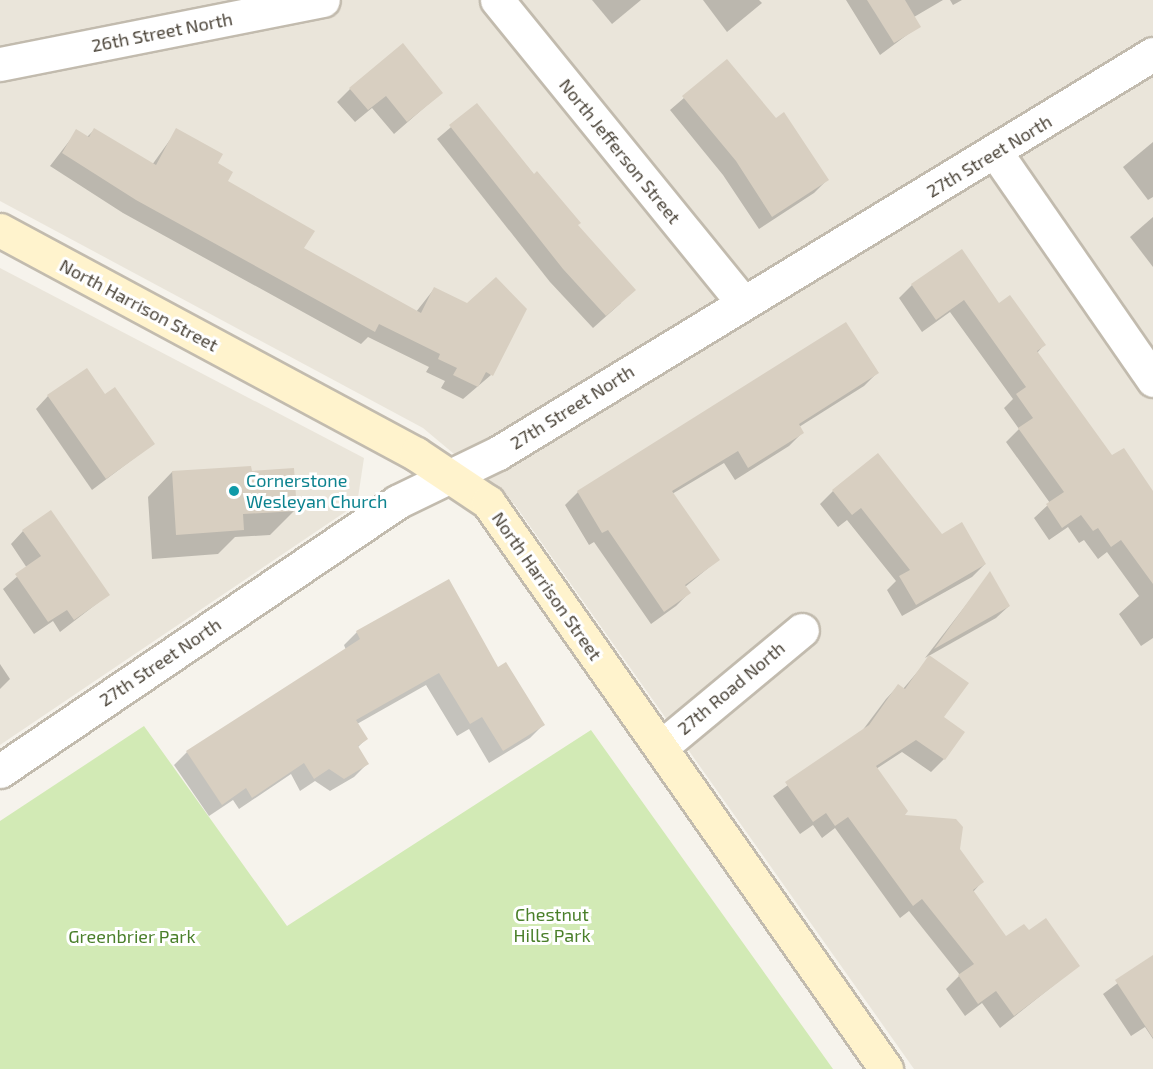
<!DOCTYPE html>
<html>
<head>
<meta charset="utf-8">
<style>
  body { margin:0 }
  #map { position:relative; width:1153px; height:1069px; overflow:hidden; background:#f6f3ec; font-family:"Exo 2",sans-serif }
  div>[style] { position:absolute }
  .residential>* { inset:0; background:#eae5da }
  .green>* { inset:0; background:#d2eab5 }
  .shadow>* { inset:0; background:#0003 }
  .building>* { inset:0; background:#d8cfc1 }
  .roads { filter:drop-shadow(2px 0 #c2bbae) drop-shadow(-2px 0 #c2bbae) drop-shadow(0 2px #c2bbae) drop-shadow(0 -2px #c2bbae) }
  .street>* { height:33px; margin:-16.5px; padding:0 16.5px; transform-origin:16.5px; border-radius:16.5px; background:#fff }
  .secondary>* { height:33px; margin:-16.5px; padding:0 16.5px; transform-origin:16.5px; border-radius:16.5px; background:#fff3cd }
  .dots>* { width:16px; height:16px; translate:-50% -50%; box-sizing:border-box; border:3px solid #fff; border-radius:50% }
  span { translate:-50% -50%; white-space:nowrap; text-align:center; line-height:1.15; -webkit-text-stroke:6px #fff; paint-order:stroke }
  .street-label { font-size:18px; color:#4b4439 }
  .culture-label { font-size:18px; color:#0d838f }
  .left { translate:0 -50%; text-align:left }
  .park-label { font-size:18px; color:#4a7f2a }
</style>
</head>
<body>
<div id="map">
  <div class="residential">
    <div style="clip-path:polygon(0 0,1153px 0,1153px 1069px,914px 1069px,515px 505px,423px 428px,0 201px)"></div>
    <div style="clip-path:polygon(0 268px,364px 458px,357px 504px,0 745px)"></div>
  </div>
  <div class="green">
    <div style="clip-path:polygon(144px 726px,287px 926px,591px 730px,833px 1069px,0 1069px,0 821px)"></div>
  </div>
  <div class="shadow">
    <div style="clip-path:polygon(592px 0,641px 0,612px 24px)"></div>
    <div style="clip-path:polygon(703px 0,759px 0,762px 3px,727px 32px)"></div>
    <div style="clip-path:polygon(846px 0,943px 0,914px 17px,919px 26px,880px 55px)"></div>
    <div style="clip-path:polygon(950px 0,962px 0,953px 5px)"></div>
    <div style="clip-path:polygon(727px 61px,827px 180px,814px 193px,759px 229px,723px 175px,670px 110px)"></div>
    <div style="clip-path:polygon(350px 89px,441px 93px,394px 134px,372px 108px,355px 122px,337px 102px)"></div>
    <div style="clip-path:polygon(477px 105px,576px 226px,621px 303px,593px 328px,550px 282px,437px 139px)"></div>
    <div style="clip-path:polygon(94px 130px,152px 165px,177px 130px,216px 164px,226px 182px,302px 249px,416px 312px,434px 289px,491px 375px,463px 399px,441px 388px,445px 381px,426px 372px,429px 367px,368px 337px,361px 344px,123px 213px,50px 166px,77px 131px,87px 137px)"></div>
    <div style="clip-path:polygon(1153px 142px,1153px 197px,1148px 200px,1123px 167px)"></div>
    <div style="clip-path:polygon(1153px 217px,1153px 267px,1130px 237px)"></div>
    <div style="clip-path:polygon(912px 285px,998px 305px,1044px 345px,1037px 353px,1112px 458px,1153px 506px,1153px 638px,1141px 646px,1119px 614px,1139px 596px,1107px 552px,1098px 559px,1084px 540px,1079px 543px,1068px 527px,1049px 540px,1034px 518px,1050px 503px,1006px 442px,1019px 429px,1004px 408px,1013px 399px,950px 312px,922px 332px,899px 298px)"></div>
    <div style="clip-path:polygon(877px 373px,864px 386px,799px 427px,802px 433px,789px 446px,735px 480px,724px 463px,672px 494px,718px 560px,685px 587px,689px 593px,676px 606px,651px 624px,594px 542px,589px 545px,565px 505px,578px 492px)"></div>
    <div style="clip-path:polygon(48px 396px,104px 396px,153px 444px,92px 490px,36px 409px)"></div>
    <div style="clip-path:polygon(172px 472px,251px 472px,295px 510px,270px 535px,235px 537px,218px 554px,152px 559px,148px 497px)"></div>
    <div style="clip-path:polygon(833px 491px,941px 536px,985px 564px,972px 577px,902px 616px,887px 590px,896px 581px,847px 520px,838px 527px,820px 504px)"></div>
    <div style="clip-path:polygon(23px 531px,108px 595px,60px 632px,53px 621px,34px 634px,3px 589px,27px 568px,11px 544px)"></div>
    <div style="clip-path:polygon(990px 574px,1009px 606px,996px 618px,925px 658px)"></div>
    <div style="clip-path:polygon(357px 632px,498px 669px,543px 725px,530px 738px,489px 763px,469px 729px,457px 736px,426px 685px,357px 724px,366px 739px,357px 748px,367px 764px,354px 777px,330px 791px,315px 781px,300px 791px,291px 774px,239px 809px,233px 800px,209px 816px,174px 765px,187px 752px,346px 650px,344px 645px)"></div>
    <div style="clip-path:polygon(930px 657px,942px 717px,944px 759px,931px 772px,902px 752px,876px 769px,902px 816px,959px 849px,982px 882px,973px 892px,1006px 939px,1028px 932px,1078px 966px,1000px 1028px,982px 1003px,965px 1016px,946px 989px,960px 975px,909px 911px,900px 918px,835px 828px,822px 838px,813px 825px,800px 834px,773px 796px,862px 731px,886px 699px,898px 686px,903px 689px)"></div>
    <div style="clip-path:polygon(0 664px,10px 679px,0 689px)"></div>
    <div style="clip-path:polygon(1153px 957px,1153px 1039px,1145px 1027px,1131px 1036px,1103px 994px)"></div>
  </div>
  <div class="building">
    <div style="clip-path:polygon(867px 0,905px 0,921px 27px,894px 43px)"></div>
    <div style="clip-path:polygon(403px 43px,443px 93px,407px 122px,386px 96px,368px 110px,349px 88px)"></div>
    <div style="clip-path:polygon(727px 59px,776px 118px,784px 112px,829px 180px,772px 217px,736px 161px,682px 96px)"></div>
    <div style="clip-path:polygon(477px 103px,534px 174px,537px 171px,581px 223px,578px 225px,636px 290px,606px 316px,563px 269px,449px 125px)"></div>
    <div style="clip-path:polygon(94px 128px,156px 165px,176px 128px,223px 154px,218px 163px,233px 172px,228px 181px,315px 231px,304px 248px,421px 313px,434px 287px,467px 303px,496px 277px,527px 309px,493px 376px,486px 372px,478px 387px,453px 375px,457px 368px,438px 359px,440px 354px,379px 324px,375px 332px,136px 200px,62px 153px,76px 129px,89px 137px)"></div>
    <div style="clip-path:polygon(962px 249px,999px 303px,1010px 295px,1046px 345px,1037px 351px,1112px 455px,1124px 448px,1153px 491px,1153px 584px,1121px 540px,1111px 547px,1098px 528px,1093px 531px,1081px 515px,1062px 528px,1046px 504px,1064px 492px,1018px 428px,1033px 418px,1016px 394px,1026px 387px,964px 300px,936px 320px,911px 284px)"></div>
    <div style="clip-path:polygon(846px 322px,879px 373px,799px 424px,804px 433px,748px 468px,738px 451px,672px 491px,720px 560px,685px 585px,691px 593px,664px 612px,608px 530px,602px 533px,577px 491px)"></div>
    <div style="clip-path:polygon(87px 368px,105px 394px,115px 387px,155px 444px,106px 479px,47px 395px)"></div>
    <div style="clip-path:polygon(878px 453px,942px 534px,962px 522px,986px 564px,916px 605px,899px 576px,910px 570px,861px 508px,852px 515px,832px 490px)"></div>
    <div style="clip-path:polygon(251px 466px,252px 471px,294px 468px,297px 511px,243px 514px,244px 530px,176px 535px,172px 471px)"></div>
    <div style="clip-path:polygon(51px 510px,110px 595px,74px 620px,67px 610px,48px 622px,15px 574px,41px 556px,22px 530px)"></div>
    <div style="clip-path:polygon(990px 571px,1010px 606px,934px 649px)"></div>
    <div style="clip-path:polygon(449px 579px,498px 667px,506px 662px,545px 725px,503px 751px,482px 717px,470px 724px,439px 673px,356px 720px,368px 739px,358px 746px,369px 764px,344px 779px,329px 769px,314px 779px,304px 763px,252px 798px,246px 788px,222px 805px,186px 751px,360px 639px,356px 631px)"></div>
    <div style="clip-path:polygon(929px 655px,969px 683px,944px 717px,965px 732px,945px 760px,916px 740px,876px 766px,908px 811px,905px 815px,956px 819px,963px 827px,960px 849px,984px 882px,973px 890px,1006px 936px,1024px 924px,1029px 930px,1046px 918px,1080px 966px,1014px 1016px,996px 991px,978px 1004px,958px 975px,974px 964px,922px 899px,913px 906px,848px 817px,835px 826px,826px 813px,813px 822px,785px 782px,869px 725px,898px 684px,905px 689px)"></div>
    <div style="clip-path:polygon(1153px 955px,1153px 1038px,1115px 980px)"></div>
  </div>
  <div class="roads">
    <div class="street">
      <div style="left:497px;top:0;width:389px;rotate:50.9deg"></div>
      <div style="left:0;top:64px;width:329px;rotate:-11.2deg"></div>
      <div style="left:996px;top:153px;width:276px;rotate:55.3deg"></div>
      <div style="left:661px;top:747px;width:183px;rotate:-39.7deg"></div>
      <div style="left:0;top:771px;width:480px;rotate:-34.1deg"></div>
      <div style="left:397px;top:502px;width:112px;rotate:-25.9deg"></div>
      <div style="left:498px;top:453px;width:767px;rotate:-31.35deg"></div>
    </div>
    <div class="secondary">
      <div style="left:0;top:230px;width:472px;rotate:28.3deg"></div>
      <div style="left:416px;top:454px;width:87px;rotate:33.7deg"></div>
      <div style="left:488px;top:502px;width:693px;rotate:54.93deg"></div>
    </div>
  </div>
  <div class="dots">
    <div style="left:234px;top:491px;background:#0f9aa8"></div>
  </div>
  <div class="street-label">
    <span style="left:162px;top:32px;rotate:-11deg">26th Street North</span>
    <span style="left:620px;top:151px;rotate:51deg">North Jefferson Street</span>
    <span style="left:989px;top:156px;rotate:-31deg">27th Street North</span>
    <span style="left:139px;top:305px;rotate:28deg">North Harrison Street</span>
    <span style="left:572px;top:407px;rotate:-32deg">27th Street North</span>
    <span style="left:547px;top:586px;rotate:55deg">North Harrison Street</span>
    <span style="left:160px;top:662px;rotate:-34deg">27th Street North</span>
    <span style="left:731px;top:688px;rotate:-40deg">27th Road North</span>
  </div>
  <div class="culture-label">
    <span class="left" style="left:246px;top:491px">Cornerstone<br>Wesleyan Church</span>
  </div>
  <div class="park-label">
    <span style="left:552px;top:925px">Chestnut<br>Hills Park</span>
    <span style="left:132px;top:936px">Greenbrier Park</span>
  </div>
</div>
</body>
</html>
